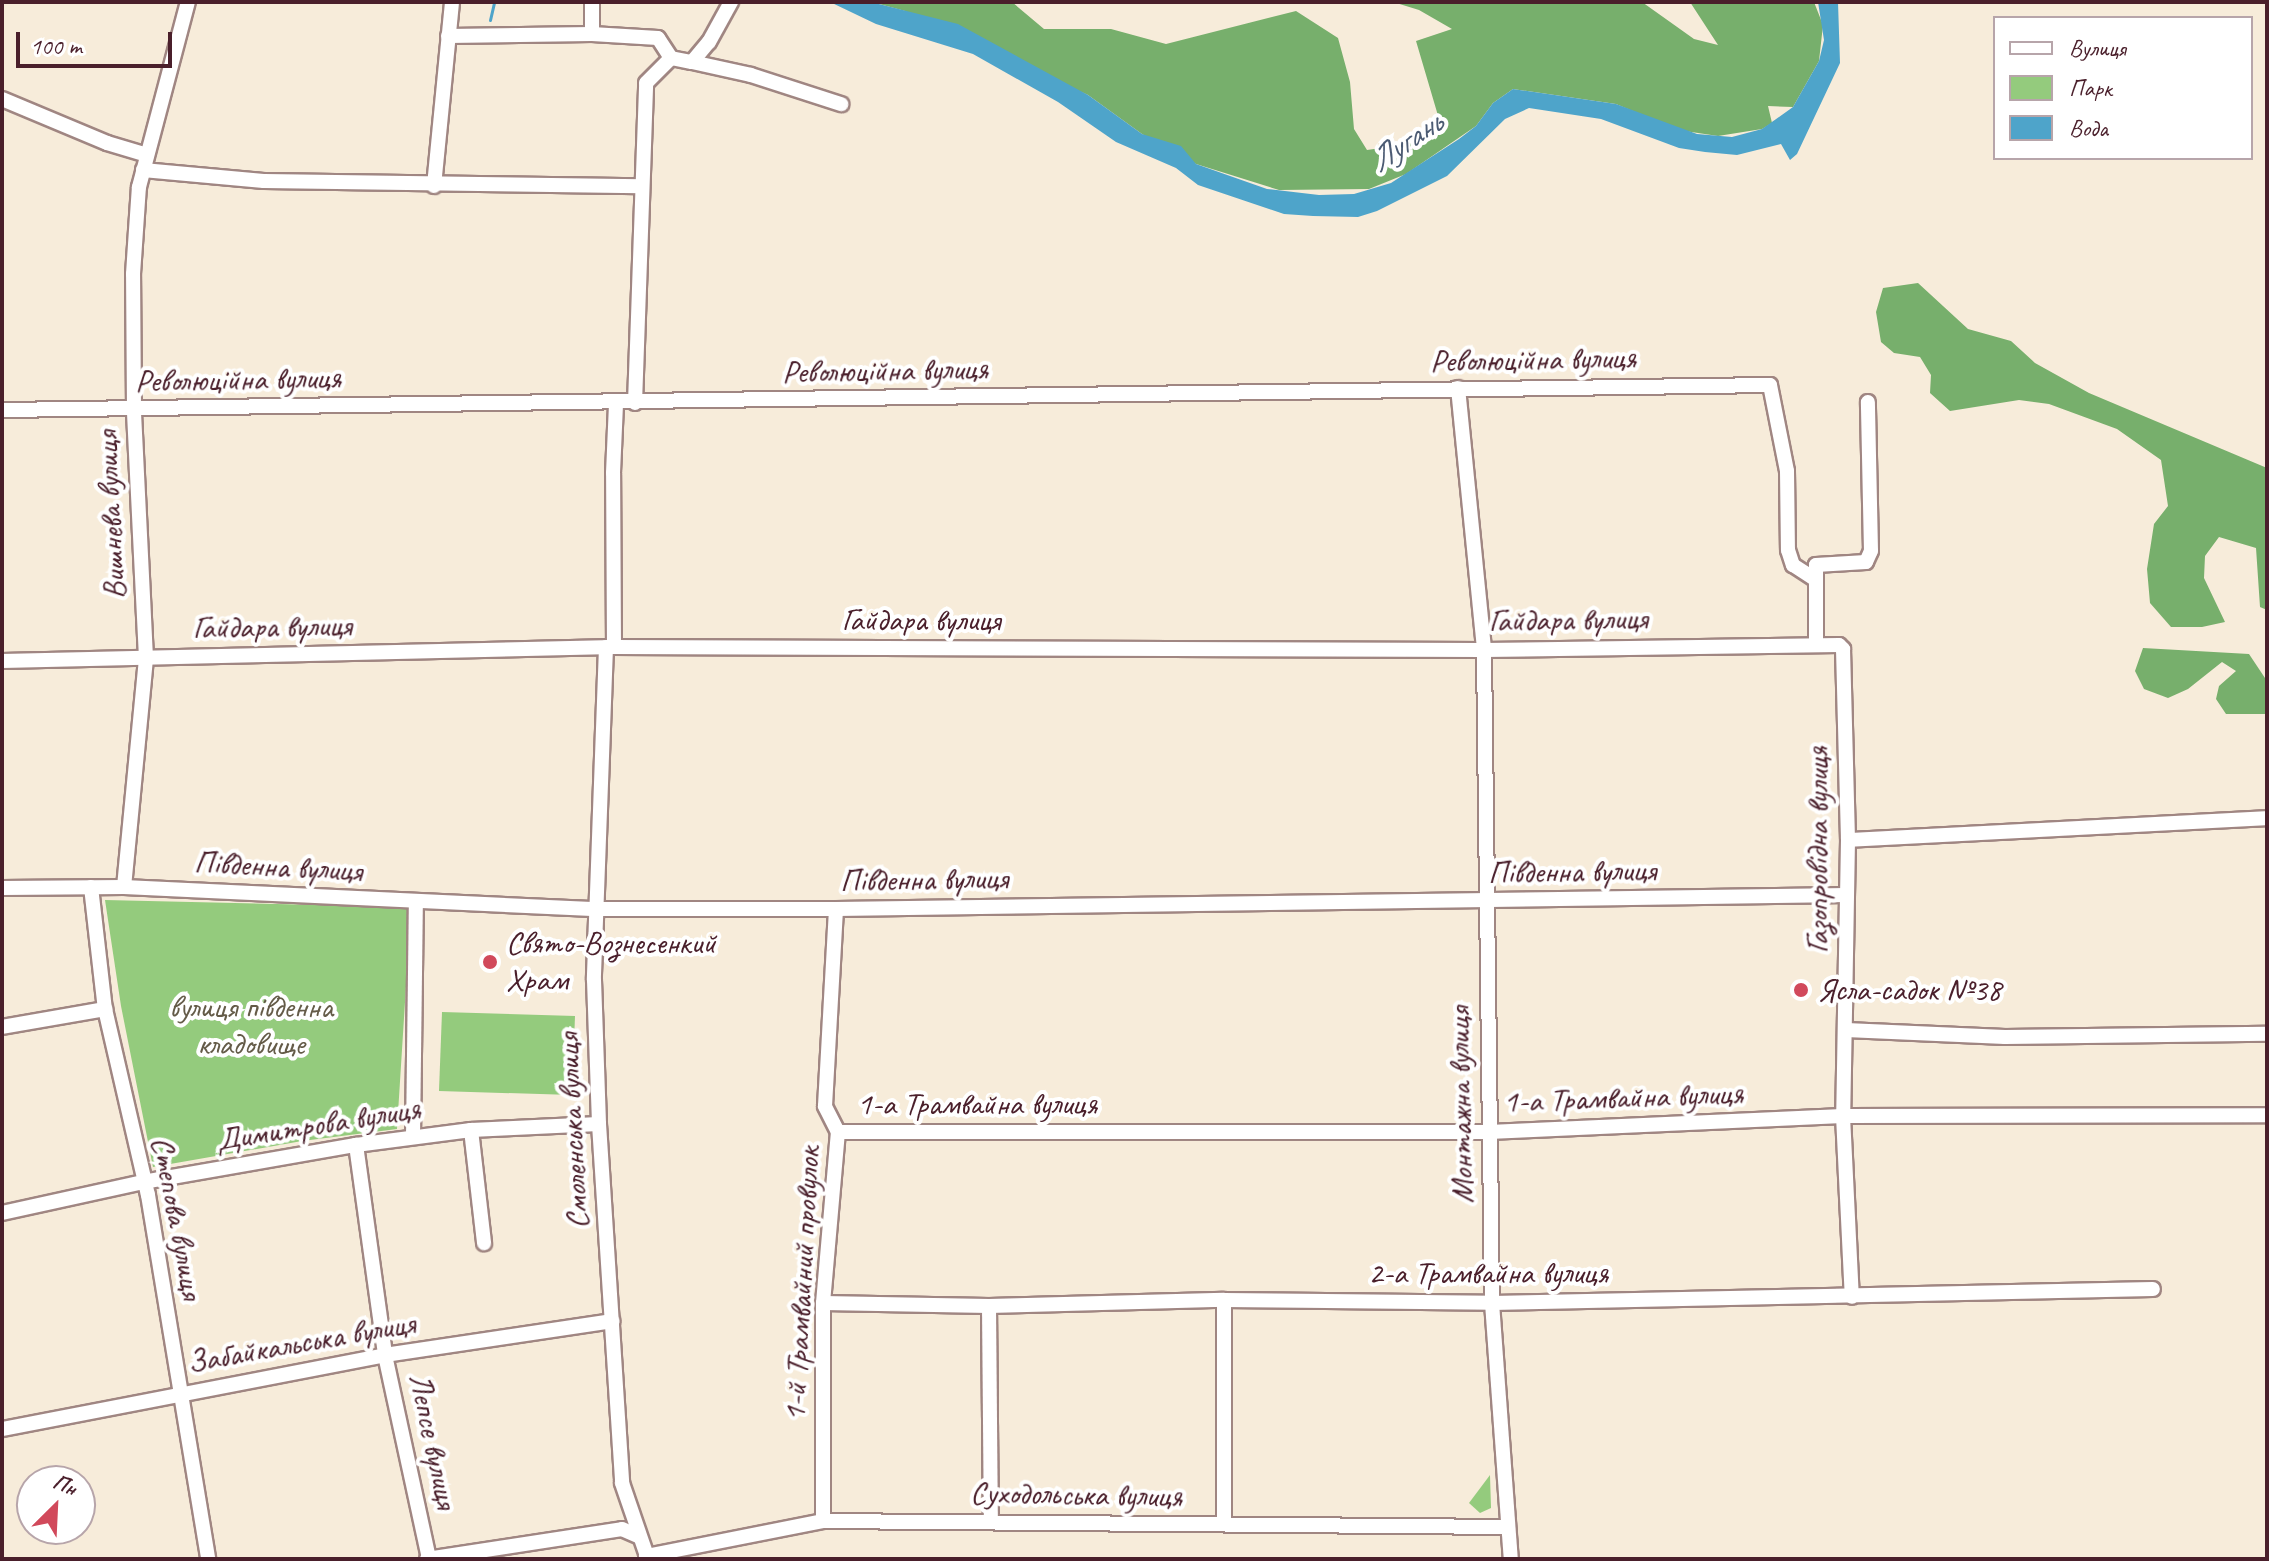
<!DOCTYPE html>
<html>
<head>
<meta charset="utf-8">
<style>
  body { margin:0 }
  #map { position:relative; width:2269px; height:1561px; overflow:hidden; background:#f7ecda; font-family:Caveat,sans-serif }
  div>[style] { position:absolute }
  .green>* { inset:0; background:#94cb7d }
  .forest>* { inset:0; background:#77af6c }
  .water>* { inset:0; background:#4ea4ca }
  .stream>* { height:3px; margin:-1.5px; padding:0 1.5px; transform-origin:1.5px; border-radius:1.5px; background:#4ea4ca }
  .roads { filter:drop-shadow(2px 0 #a08682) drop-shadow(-2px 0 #a08682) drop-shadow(0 2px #a08682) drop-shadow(0 -2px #a08682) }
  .minor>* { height:14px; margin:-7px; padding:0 7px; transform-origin:7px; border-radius:7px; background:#fff }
  .dots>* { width:22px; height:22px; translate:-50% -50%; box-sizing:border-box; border:4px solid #fff; border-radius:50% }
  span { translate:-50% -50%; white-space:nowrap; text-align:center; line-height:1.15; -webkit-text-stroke:8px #fff; paint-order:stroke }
  .street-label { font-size:32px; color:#4a1f2b }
  .poi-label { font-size:32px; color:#4a1f2b }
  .left { translate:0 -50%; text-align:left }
  .park-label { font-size:32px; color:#645b48 }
  .water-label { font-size:34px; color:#4c5b73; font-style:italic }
  .frame { position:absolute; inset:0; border:4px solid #4a1f2b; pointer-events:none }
  .legend { position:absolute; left:1993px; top:16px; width:260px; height:144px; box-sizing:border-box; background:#fff; border:2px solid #b7a5aa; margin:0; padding:10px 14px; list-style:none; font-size:24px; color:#4a1f2b }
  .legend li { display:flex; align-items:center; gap:16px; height:40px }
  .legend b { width:40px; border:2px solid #b7a5aa }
  .north { position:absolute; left:16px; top:1465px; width:80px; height:80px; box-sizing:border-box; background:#fff; border:2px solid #b7a5aa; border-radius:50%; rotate:24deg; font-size:22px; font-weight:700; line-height:32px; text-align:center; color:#4a1f2b }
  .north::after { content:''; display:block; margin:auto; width:28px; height:36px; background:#d1495b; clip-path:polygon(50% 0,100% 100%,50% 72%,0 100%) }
  .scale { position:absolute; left:16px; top:32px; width:156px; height:36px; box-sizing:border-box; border:4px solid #4a1f2b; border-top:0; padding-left:10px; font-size:24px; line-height:28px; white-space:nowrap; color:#4a1f2b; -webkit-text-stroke:6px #fff; paint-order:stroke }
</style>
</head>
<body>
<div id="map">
  <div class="green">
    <div style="clip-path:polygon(105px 900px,411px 907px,397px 1129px,302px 1141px,153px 1167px,121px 1006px)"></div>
    <div style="clip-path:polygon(442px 1012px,575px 1016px,572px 1095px,439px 1091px)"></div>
    <div style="clip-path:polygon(1490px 1475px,1491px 1508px,1480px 1513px,1469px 1503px)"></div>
  </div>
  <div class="forest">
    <div style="clip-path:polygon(872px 2px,1012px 2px,1044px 29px,1111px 29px,1166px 44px,1296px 11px,1338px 38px,1350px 82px,1354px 129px,1367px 150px,1395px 146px,1439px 119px,1416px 41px,1452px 29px,1419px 10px,1393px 2px,1642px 2px,1694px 39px,1718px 45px,1690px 2px,1814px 2px,1823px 25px,1819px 61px,1793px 107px,1768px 106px,1772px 123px,1762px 129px,1718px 136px,1678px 130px,1616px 104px,1513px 89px,1493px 103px,1476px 126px,1406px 174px,1369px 189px,1279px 190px,1196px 164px,1142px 134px,1088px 95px,905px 11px)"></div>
    <div style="clip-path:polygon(1918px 283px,1968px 329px,2011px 341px,2035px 363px,2089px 393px,2267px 468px,2267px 610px,2260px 607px,2256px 548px,2219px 537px,2205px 556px,2204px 578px,2225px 622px,2202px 627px,2171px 627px,2150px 603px,2147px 569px,2154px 524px,2168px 506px,2161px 460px,2117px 429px,2049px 404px,2019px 400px,1950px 411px,1930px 393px,1931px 375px,1920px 357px,1894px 353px,1881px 342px,1876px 312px,1883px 288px)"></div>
    <div style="clip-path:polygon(2143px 648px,2249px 654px,2267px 681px,2267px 714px,2226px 714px,2216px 699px,2219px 686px,2236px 671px,2222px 662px,2188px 689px,2168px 698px,2144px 689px,2135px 671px)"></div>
  </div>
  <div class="water">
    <div style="clip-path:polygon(830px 2px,871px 2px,958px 24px,1088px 95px,1142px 134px,1181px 146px,1196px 164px,1267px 189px,1319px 195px,1354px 194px,1391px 183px,1459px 139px,1476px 126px,1493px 103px,1513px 89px,1616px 104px,1697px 134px,1732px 137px,1762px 129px,1793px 107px,1819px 61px,1824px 40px,1818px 2px,1838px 2px,1840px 63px,1797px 154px,1790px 160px,1781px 144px,1737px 155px,1705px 152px,1679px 148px,1601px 119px,1529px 108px,1505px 119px,1447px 176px,1377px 211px,1358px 217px,1313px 216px,1284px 214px,1198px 185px,1176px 168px,1116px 142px,1058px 102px,973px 54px,876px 24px)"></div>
  </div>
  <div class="stream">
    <div style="left:490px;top:20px;width:18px;rotate:-77deg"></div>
  </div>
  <div class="roads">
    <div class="minor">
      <div style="left:592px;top:34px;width:32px;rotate:-90deg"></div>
      <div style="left:448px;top:36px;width:144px;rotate:-0.8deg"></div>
      <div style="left:592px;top:34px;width:66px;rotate:3.5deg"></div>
      <div style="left:658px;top:38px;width:24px;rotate:57deg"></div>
      <div style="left:692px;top:62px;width:60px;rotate:12.4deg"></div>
      <div style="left:751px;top:75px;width:95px;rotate:17.9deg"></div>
      <div style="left:2px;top:99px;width:114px;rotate:22.7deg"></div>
      <div style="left:107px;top:143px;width:42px;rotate:16.7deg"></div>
      <div style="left:143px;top:170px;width:121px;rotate:5.2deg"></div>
      <div style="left:264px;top:181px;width:377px;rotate:0.8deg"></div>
      <div style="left:434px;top:186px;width:185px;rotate:-84.4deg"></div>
      <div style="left:1458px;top:388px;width:263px;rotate:84.3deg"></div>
      <div style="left:1484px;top:650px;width:653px;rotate:89.3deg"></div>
      <div style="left:1492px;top:1303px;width:257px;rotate:85.8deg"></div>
      <div style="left:635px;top:403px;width:320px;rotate:-88deg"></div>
      <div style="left:646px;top:83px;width:35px;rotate:-45deg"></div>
      <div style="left:671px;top:58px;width:21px;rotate:11deg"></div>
      <div style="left:692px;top:62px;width:26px;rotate:-50deg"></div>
      <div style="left:709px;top:42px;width:46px;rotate:-61.2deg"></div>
      <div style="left:2px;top:410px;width:1768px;rotate:-0.81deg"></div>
      <div style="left:1770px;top:385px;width:88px;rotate:78.8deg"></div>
      <div style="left:1787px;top:471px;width:79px;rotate:89.3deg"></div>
      <div style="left:1788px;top:550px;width:16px;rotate:72deg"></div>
      <div style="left:1793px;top:565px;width:27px;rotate:33deg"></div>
      <div style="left:1816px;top:644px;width:79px;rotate:-90deg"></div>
      <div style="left:1816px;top:565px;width:50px;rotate:-3.4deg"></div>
      <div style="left:1866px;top:562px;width:12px;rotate:-66deg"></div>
      <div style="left:1871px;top:551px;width:149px;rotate:-91.2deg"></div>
      <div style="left:606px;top:647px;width:333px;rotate:92.1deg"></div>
      <div style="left:594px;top:980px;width:144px;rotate:88deg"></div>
      <div style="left:599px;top:1124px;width:360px;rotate:86.3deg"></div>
      <div style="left:622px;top:1483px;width:80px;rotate:71.1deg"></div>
      <div style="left:614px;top:647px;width:174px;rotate:-90.3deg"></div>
      <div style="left:613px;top:473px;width:70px;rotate:-87.5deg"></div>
      <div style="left:2px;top:661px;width:612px;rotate:-1.31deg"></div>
      <div style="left:614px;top:647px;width:870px;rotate:0.2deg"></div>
      <div style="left:1484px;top:650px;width:355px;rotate:-0.8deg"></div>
      <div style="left:1839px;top:645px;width:6px;rotate:45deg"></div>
      <div style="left:1843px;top:649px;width:191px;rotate:88.5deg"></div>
      <div style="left:1848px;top:840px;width:276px;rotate:91deg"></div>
      <div style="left:1843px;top:1116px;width:181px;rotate:87.2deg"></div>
      <div style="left:1848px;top:840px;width:420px;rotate:-3deg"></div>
      <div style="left:91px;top:887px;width:123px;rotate:83.5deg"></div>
      <div style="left:105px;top:1009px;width:191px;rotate:77deg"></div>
      <div style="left:148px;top:1195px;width:369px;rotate:80.6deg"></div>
      <div style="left:124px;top:887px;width:230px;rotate:-84.5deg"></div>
      <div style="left:146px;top:658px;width:248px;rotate:-92.8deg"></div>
      <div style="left:134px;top:410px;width:136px;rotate:-90.4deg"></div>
      <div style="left:133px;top:274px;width:87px;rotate:-86.1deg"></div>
      <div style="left:139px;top:187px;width:191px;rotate:-75.2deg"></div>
      <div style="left:2px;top:888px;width:122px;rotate:-0.5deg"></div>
      <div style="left:124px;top:887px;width:474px;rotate:2.7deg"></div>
      <div style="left:597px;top:909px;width:239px"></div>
      <div style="left:836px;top:909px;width:1011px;rotate:-0.79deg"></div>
      <div style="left:2px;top:1027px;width:105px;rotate:-9.9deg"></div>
      <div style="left:1846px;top:1030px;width:159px;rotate:2.5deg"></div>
      <div style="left:2005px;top:1037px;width:262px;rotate:-0.7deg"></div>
      <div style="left:471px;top:1130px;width:114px;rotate:83.4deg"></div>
      <div style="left:838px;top:1132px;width:651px"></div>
      <div style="left:1489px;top:1132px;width:354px;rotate:-2.6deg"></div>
      <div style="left:1843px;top:1116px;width:424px;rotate:-0.1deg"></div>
      <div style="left:413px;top:1137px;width:235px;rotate:-89.3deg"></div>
      <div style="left:356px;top:1145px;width:212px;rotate:82.1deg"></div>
      <div style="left:385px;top:1355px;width:209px;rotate:77.8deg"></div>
      <div style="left:2px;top:1213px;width:144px;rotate:-12.4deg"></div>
      <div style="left:143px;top:1182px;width:216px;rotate:-9.9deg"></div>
      <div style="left:356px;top:1145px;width:116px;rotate:-7.4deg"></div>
      <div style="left:471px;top:1130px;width:128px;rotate:-2.7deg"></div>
      <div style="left:1224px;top:1300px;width:224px;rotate:90deg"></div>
      <div style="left:823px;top:1303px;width:166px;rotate:1deg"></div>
      <div style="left:989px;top:1306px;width:235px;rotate:-1.5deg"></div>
      <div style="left:1224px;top:1300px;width:268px;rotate:0.6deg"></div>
      <div style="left:1492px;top:1303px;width:661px;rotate:-1.21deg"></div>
      <div style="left:989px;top:1306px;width:216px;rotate:89.5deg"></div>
      <div style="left:2px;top:1429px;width:390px;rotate:-10.9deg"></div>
      <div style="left:385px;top:1355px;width:230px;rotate:-8.5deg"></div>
      <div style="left:823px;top:1521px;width:218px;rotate:-90deg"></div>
      <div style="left:823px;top:1303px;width:172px;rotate:-85deg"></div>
      <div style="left:838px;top:1132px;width:29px;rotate:-117deg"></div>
      <div style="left:825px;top:1106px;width:197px;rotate:-86.8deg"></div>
      <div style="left:646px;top:1556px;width:180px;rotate:-11.2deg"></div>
      <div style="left:823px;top:1521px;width:685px;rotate:0.5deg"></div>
      <div style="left:427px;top:1559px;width:197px;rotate:-8.7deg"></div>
      <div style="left:622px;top:1529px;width:17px;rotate:24deg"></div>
    </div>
  </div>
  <div class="dots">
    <div style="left:490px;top:962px;background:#d1495b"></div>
    <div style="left:1801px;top:990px;background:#d1495b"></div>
  </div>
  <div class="street-label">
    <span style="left:1533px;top:360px;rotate:-1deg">Революційна вулиця</span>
    <span style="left:885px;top:371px;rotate:-1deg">Революційна вулиця</span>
    <span style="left:238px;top:380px;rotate:-1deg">Революційна вулиця</span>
    <span style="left:111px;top:515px;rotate:-93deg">Вишнева вулиця</span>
    <span style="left:921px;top:620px">Гайдара вулиця</span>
    <span style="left:1568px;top:620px;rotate:-1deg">Гайдара вулиця</span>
    <span style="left:272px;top:627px;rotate:-1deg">Гайдара вулиця</span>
    <span style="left:1818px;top:850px;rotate:-90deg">Газопровідна вулиця</span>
    <span style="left:278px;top:867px;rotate:3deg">Південна вулиця</span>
    <span style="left:1572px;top:872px;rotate:-1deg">Південна вулиця</span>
    <span style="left:924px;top:880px;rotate:-1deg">Південна вулиця</span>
    <span style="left:1623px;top:1098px;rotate:-2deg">1-а Трамвайна вулиця</span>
    <span style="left:977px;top:1104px">1-а Трамвайна вулиця</span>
    <span style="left:1461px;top:1105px;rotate:-91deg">Монтажна вулиця</span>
    <span style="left:318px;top:1125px;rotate:-9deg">Димитрова вулиця</span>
    <span style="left:573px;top:1131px;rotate:-93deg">Смоленська вулиця</span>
    <span style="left:177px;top:1218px;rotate:79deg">Степова вулиця</span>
    <span style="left:1488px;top:1273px">2-а Трамвайна вулиця</span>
    <span style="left:802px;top:1284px;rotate:-87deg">1-й Трамвайний провулок</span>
    <span style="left:301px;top:1343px;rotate:-10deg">Забайкальська вулиця</span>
    <span style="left:433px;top:1441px;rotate:78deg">Лепсе вулиця</span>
    <span style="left:1076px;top:1495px;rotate:1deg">Суходольська вулиця</span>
  </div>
  <div class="poi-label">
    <span class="left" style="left:506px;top:962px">Свято-Вознесенкий<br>Храм</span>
    <span class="left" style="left:1817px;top:990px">Ясла-садок №38</span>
  </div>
  <div class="park-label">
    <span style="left:251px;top:1026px">вулиця південна<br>кладовище</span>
  </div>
  <div class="water-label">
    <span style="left:1405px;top:141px;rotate:-34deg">Лугань</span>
  </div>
  <div class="frame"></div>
  <ul class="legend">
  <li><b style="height:10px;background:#fff"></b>Вулиця</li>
  <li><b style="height:22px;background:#94cb7d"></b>Парк</li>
  <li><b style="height:22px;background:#4ea4ca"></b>Вода</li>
  </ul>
  <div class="north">Пн</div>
  <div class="scale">100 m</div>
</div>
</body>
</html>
